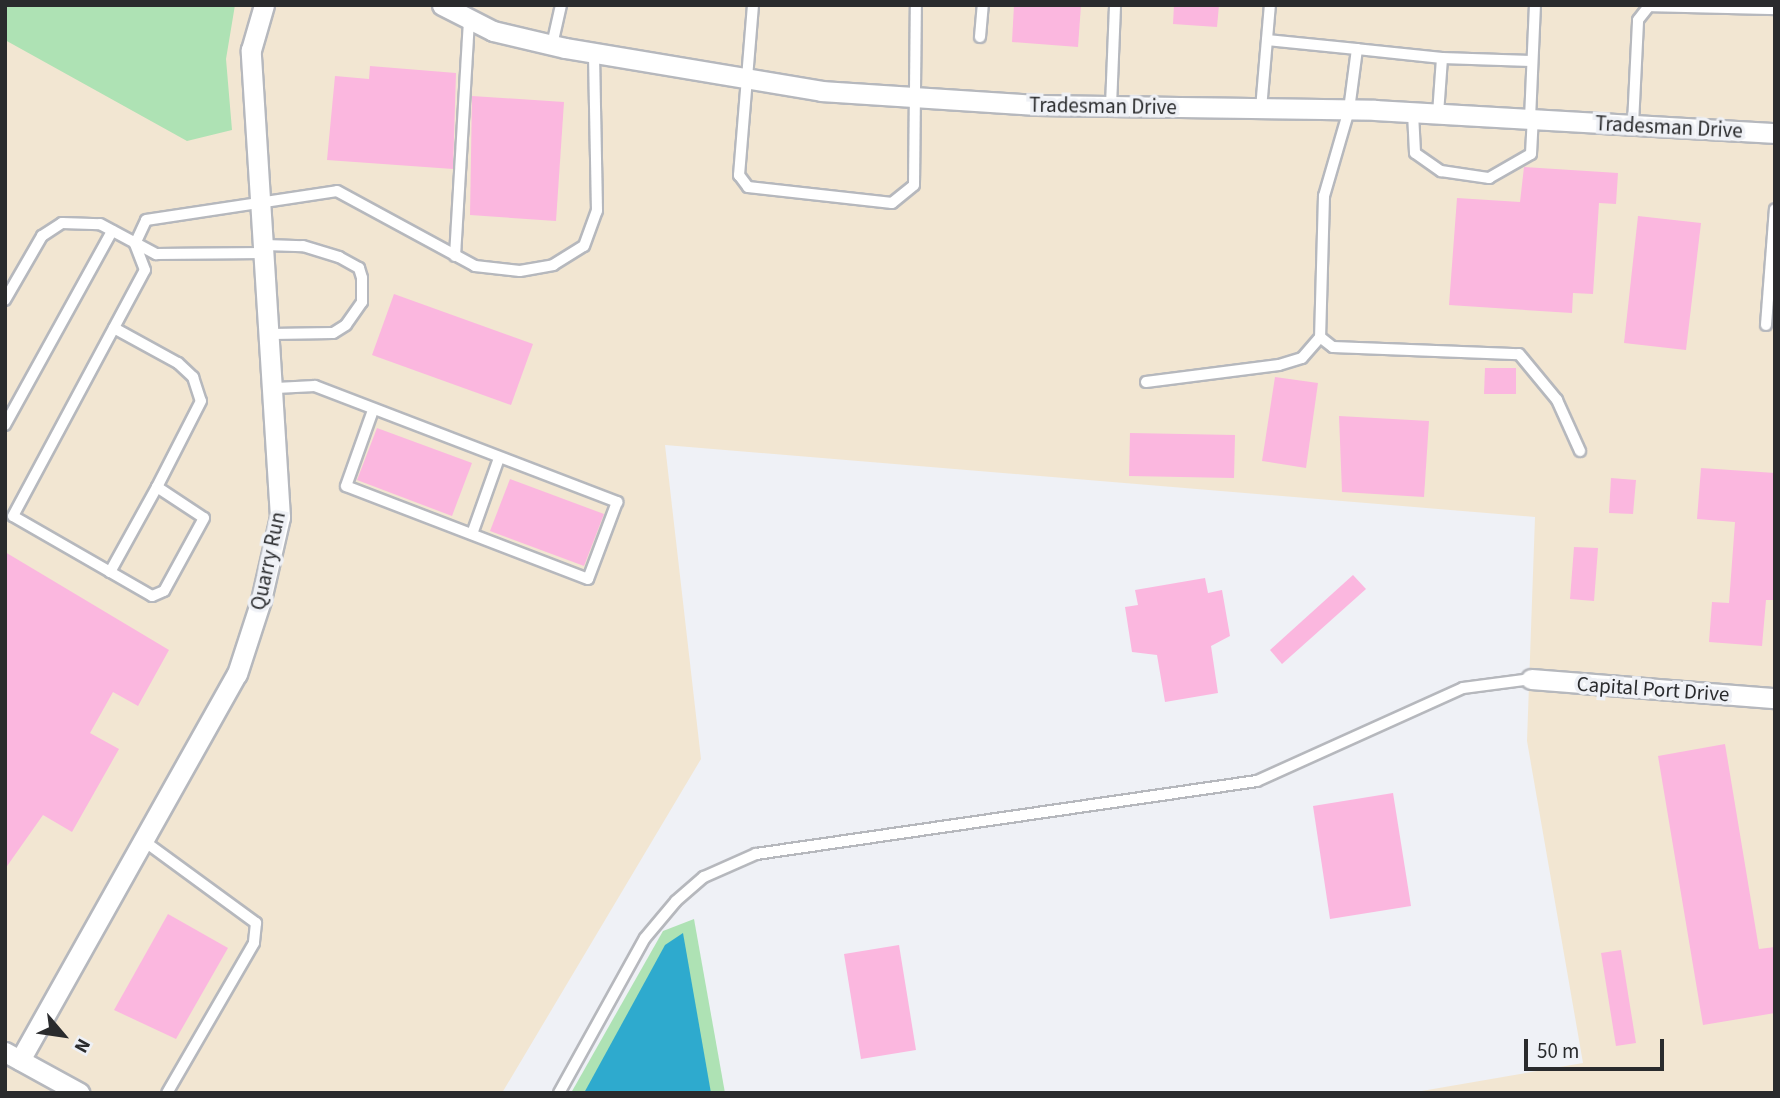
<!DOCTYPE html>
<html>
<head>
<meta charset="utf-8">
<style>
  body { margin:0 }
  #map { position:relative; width:1780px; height:1098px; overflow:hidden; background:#eff1f6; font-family:"Source Sans 3",sans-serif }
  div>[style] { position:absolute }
  .commercial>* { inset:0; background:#f2e6d2 }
  .green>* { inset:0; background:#aee2b4 }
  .water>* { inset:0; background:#2eaace }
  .building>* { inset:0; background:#fbb7df }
  .roads { filter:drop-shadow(2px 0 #b6b8bd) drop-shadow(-2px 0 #b6b8bd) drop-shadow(0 2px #b6b8bd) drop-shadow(0 -2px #b6b8bd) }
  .lane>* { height:10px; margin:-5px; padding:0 5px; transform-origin:5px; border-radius:5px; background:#fff }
  .street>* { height:19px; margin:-9.5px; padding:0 9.5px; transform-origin:9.5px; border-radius:9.5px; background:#fff }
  span { translate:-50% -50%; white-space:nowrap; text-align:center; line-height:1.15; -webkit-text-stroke:7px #eff1f6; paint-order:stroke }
  .street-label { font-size:21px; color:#2a2b2d }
  .frame { position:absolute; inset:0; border:7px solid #2a2b2d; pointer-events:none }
  .north { position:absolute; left:28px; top:1000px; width:70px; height:70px; -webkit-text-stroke:5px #eff1f6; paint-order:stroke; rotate:119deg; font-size:19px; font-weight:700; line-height:28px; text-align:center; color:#2a2b2d }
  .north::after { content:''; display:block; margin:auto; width:24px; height:32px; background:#2a2b2d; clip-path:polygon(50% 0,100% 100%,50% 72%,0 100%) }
  .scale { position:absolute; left:1524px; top:1039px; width:140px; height:32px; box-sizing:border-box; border:4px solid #2a2b2d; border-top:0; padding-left:9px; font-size:21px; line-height:24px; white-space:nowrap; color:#2a2b2d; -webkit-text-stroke:5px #eff1f6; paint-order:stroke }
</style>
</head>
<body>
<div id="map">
  <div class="commercial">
    <div style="clip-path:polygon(5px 5px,1775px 5px,1775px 1093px,1410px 1093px,1583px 1063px,1527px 741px,1535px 517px,665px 445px,701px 759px,502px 1093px,5px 1093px)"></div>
  </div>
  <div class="green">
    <div style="clip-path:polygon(5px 5px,235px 5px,226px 59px,232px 130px,187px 141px,5px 40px)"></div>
    <div style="clip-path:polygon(694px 919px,725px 1093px,571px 1093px,663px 931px)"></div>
  </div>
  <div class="water">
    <div style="clip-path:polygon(683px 933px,711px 1093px,584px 1093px,665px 945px)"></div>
  </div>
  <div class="building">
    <div style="clip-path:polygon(1014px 5px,1081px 5px,1078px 47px,1012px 42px)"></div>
    <div style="clip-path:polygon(1174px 5px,1219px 5px,1217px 27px,1173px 24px)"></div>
    <div style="clip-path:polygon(370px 66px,456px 73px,453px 169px,327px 160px,335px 76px,369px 79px)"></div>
    <div style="clip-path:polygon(472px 96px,564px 102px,556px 221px,470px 215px)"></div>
    <div style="clip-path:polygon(1524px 167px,1618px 173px,1616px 204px,1599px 203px,1593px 294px,1573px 293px,1572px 313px,1449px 305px,1457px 198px,1520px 202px)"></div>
    <div style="clip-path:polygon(1638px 216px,1701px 223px,1686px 350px,1624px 343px)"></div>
    <div style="clip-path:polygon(394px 294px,533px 344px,511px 405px,372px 355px)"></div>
    <div style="clip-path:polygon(1485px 368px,1516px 368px,1516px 394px,1484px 394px)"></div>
    <div style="clip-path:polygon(1275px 377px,1318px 383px,1306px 468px,1262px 461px)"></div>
    <div style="clip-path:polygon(1339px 416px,1429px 421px,1424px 497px,1342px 492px)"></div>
    <div style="clip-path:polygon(377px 428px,472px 463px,452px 516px,357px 480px)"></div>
    <div style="clip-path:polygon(1130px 433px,1235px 435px,1234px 478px,1129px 476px)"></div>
    <div style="clip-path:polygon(1701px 468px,1775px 473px,1775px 600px,1766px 600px,1762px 646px,1709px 642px,1712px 602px,1729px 603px,1735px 522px,1697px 519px)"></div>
    <div style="clip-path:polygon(1611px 478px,1636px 480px,1633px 514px,1609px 513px)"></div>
    <div style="clip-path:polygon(510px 479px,604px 514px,584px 566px,490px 531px)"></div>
    <div style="clip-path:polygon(1574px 547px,1598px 548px,1594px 601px,1570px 599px)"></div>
    <div style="clip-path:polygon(5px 552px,169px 650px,138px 706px,113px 692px,90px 733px,119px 749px,72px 832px,43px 815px,5px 869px)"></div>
    <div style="clip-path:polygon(1353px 575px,1366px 589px,1282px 664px,1270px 650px)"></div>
    <div style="clip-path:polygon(1205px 578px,1208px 593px,1222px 590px,1230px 636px,1211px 646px,1218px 693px,1165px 702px,1157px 655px,1132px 652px,1125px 607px,1138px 605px,1135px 590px)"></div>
    <div style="clip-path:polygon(1725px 744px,1759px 949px,1775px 947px,1775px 1013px,1703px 1025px,1658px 756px)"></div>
    <div style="clip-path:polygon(1393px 793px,1411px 906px,1330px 919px,1313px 806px)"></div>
    <div style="clip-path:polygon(168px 914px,228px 948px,176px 1039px,114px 1010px)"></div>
    <div style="clip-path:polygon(899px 945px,916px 1050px,861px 1059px,844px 954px)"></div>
    <div style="clip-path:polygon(1621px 950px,1636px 1043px,1616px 1046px,1601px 953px)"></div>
  </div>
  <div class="roads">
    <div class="lane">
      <div style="left:753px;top:5px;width:171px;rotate:94.7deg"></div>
      <div style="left:739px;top:175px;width:15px;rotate:53deg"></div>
      <div style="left:748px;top:187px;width:145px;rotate:6.3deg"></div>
      <div style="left:892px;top:203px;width:28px;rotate:-39deg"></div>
      <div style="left:914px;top:185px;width:180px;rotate:-89.4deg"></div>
      <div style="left:980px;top:37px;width:32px;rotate:-85deg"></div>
      <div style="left:1267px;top:40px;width:90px;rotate:5.7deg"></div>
      <div style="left:552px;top:45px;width:41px;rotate:-77.3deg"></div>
      <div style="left:1442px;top:58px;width:89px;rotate:1.9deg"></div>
      <div style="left:1111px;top:106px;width:101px;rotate:-87.7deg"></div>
      <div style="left:1261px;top:109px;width:104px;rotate:-85.1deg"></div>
      <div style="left:1413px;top:113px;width:40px;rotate:87.1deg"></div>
      <div style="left:1415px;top:153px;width:32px;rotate:35deg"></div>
      <div style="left:1441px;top:171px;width:49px;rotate:8.3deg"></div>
      <div style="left:1489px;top:178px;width:48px;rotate:-29.7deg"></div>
      <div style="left:1531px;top:154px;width:35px;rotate:-87deg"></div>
      <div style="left:1438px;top:114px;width:56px;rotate:-85.9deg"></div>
      <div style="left:1442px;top:58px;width:85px;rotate:-174deg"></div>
      <div style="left:1357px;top:49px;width:62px;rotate:97.5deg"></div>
      <div style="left:1349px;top:110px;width:90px;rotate:106.2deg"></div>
      <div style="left:1324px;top:196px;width:141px;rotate:91.6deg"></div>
      <div style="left:1320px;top:337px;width:16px;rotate:38deg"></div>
      <div style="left:1333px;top:347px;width:186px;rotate:2.2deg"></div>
      <div style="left:1519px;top:354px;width:60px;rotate:50.4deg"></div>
      <div style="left:1557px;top:400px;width:56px;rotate:65.7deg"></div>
      <div style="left:1530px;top:119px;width:114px;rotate:-87.5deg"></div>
      <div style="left:1633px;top:124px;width:104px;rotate:-87.2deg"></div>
      <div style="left:1638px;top:20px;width:18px;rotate:-52deg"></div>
      <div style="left:1649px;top:6px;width:126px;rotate:1.4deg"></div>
      <div style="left:265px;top:245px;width:38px;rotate:2deg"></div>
      <div style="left:303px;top:246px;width:38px;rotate:17deg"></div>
      <div style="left:339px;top:257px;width:23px;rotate:29deg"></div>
      <div style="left:359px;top:268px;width:10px;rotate:73deg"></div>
      <div style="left:362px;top:278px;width:24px;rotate:90deg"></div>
      <div style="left:362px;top:302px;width:28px;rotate:125deg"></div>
      <div style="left:346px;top:325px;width:15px;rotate:148deg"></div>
      <div style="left:333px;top:333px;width:61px;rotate:179.1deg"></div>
      <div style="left:455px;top:256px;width:237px;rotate:-86.6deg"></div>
      <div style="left:5px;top:300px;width:74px;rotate:-60deg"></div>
      <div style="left:42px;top:236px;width:24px;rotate:-33deg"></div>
      <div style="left:62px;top:223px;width:38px;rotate:2deg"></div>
      <div style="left:100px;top:224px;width:64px;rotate:28.2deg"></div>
      <div style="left:156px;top:254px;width:108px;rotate:-0.5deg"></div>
      <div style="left:1766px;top:325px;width:116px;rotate:-85.6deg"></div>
      <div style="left:114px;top:328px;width:73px;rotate:28.7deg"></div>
      <div style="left:178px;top:363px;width:21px;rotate:43deg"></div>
      <div style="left:193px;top:377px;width:25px;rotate:72deg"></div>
      <div style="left:201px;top:401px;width:97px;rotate:117.1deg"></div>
      <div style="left:157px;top:487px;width:56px;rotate:33.4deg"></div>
      <div style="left:204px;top:518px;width:83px;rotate:118.7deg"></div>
      <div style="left:164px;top:591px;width:13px;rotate:157deg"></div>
      <div style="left:152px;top:596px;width:160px;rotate:-150.1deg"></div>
      <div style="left:13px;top:516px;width:279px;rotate:-61.8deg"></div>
      <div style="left:145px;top:270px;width:28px;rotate:-111deg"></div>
      <div style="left:135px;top:244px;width:26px;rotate:-65deg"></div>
      <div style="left:146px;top:220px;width:193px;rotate:-8.6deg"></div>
      <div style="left:337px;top:191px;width:157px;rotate:28.5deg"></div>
      <div style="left:475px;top:266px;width:45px;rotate:6.3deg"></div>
      <div style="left:520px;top:271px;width:34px;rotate:-10deg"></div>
      <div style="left:553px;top:265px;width:36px;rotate:-32deg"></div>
      <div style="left:584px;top:246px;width:37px;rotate:-70deg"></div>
      <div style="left:597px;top:211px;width:160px;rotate:-91.1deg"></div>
      <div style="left:1146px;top:382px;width:134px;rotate:-7.3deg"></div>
      <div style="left:1279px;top:365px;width:24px;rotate:-17deg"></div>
      <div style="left:1302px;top:358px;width:28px;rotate:-49deg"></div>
      <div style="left:276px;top:388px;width:39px;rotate:-3deg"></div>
      <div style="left:315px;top:386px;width:324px;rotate:21deg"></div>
      <div style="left:617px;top:502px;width:82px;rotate:110.6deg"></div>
      <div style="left:588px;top:579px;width:259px;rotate:-159deg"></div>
      <div style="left:346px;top:486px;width:81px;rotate:-70.4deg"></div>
      <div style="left:5px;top:425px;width:222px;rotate:-61.1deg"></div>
      <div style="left:472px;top:534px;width:81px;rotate:-70.4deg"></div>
      <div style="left:110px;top:572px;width:97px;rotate:-61.1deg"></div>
      <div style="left:144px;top:841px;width:139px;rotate:36.2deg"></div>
      <div style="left:256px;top:923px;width:20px;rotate:96deg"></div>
      <div style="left:254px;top:943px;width:173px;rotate:120.1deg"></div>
      <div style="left:559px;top:1093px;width:177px;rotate:-61deg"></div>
      <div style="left:645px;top:938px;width:48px;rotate:-50deg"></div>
      <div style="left:676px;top:901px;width:37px;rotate:-41deg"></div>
      <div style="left:704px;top:877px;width:57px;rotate:-23.9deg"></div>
      <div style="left:756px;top:854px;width:506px;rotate:-8.29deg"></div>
      <div style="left:1257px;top:781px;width:226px;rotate:-24.3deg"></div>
      <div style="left:1463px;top:688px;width:69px;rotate:-7.5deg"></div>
    </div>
    <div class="street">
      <div style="left:442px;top:5px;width:57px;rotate:27deg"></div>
      <div style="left:493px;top:31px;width:74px;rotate:13.3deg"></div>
      <div style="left:565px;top:48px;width:260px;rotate:9.5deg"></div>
      <div style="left:821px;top:91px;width:216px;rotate:3.7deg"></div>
      <div style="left:1037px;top:105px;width:338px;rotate:0.8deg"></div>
      <div style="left:1375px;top:110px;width:401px;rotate:3.3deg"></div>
      <div style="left:1531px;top:679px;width:245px;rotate:4.5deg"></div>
      <div style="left:5px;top:1052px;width:85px;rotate:28.7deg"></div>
      <div style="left:20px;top:1060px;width:443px;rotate:-60.7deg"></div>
      <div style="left:237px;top:674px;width:78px;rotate:-72deg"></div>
      <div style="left:261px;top:600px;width:85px;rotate:-77.1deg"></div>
      <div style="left:280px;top:517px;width:468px;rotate:-93.6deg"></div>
      <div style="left:251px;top:50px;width:47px;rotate:-73.9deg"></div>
    </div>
  </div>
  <div class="street-label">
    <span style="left:1103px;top:106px;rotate:1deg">Tradesman Drive</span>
    <span style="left:1669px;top:127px;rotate:3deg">Tradesman Drive</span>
    <span style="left:268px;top:561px;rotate:-78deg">Quarry Run</span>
    <span style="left:1653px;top:689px;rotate:4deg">Capital Port Drive</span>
  </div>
  <div class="frame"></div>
  <div class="north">N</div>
  <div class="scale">50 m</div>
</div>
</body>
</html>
